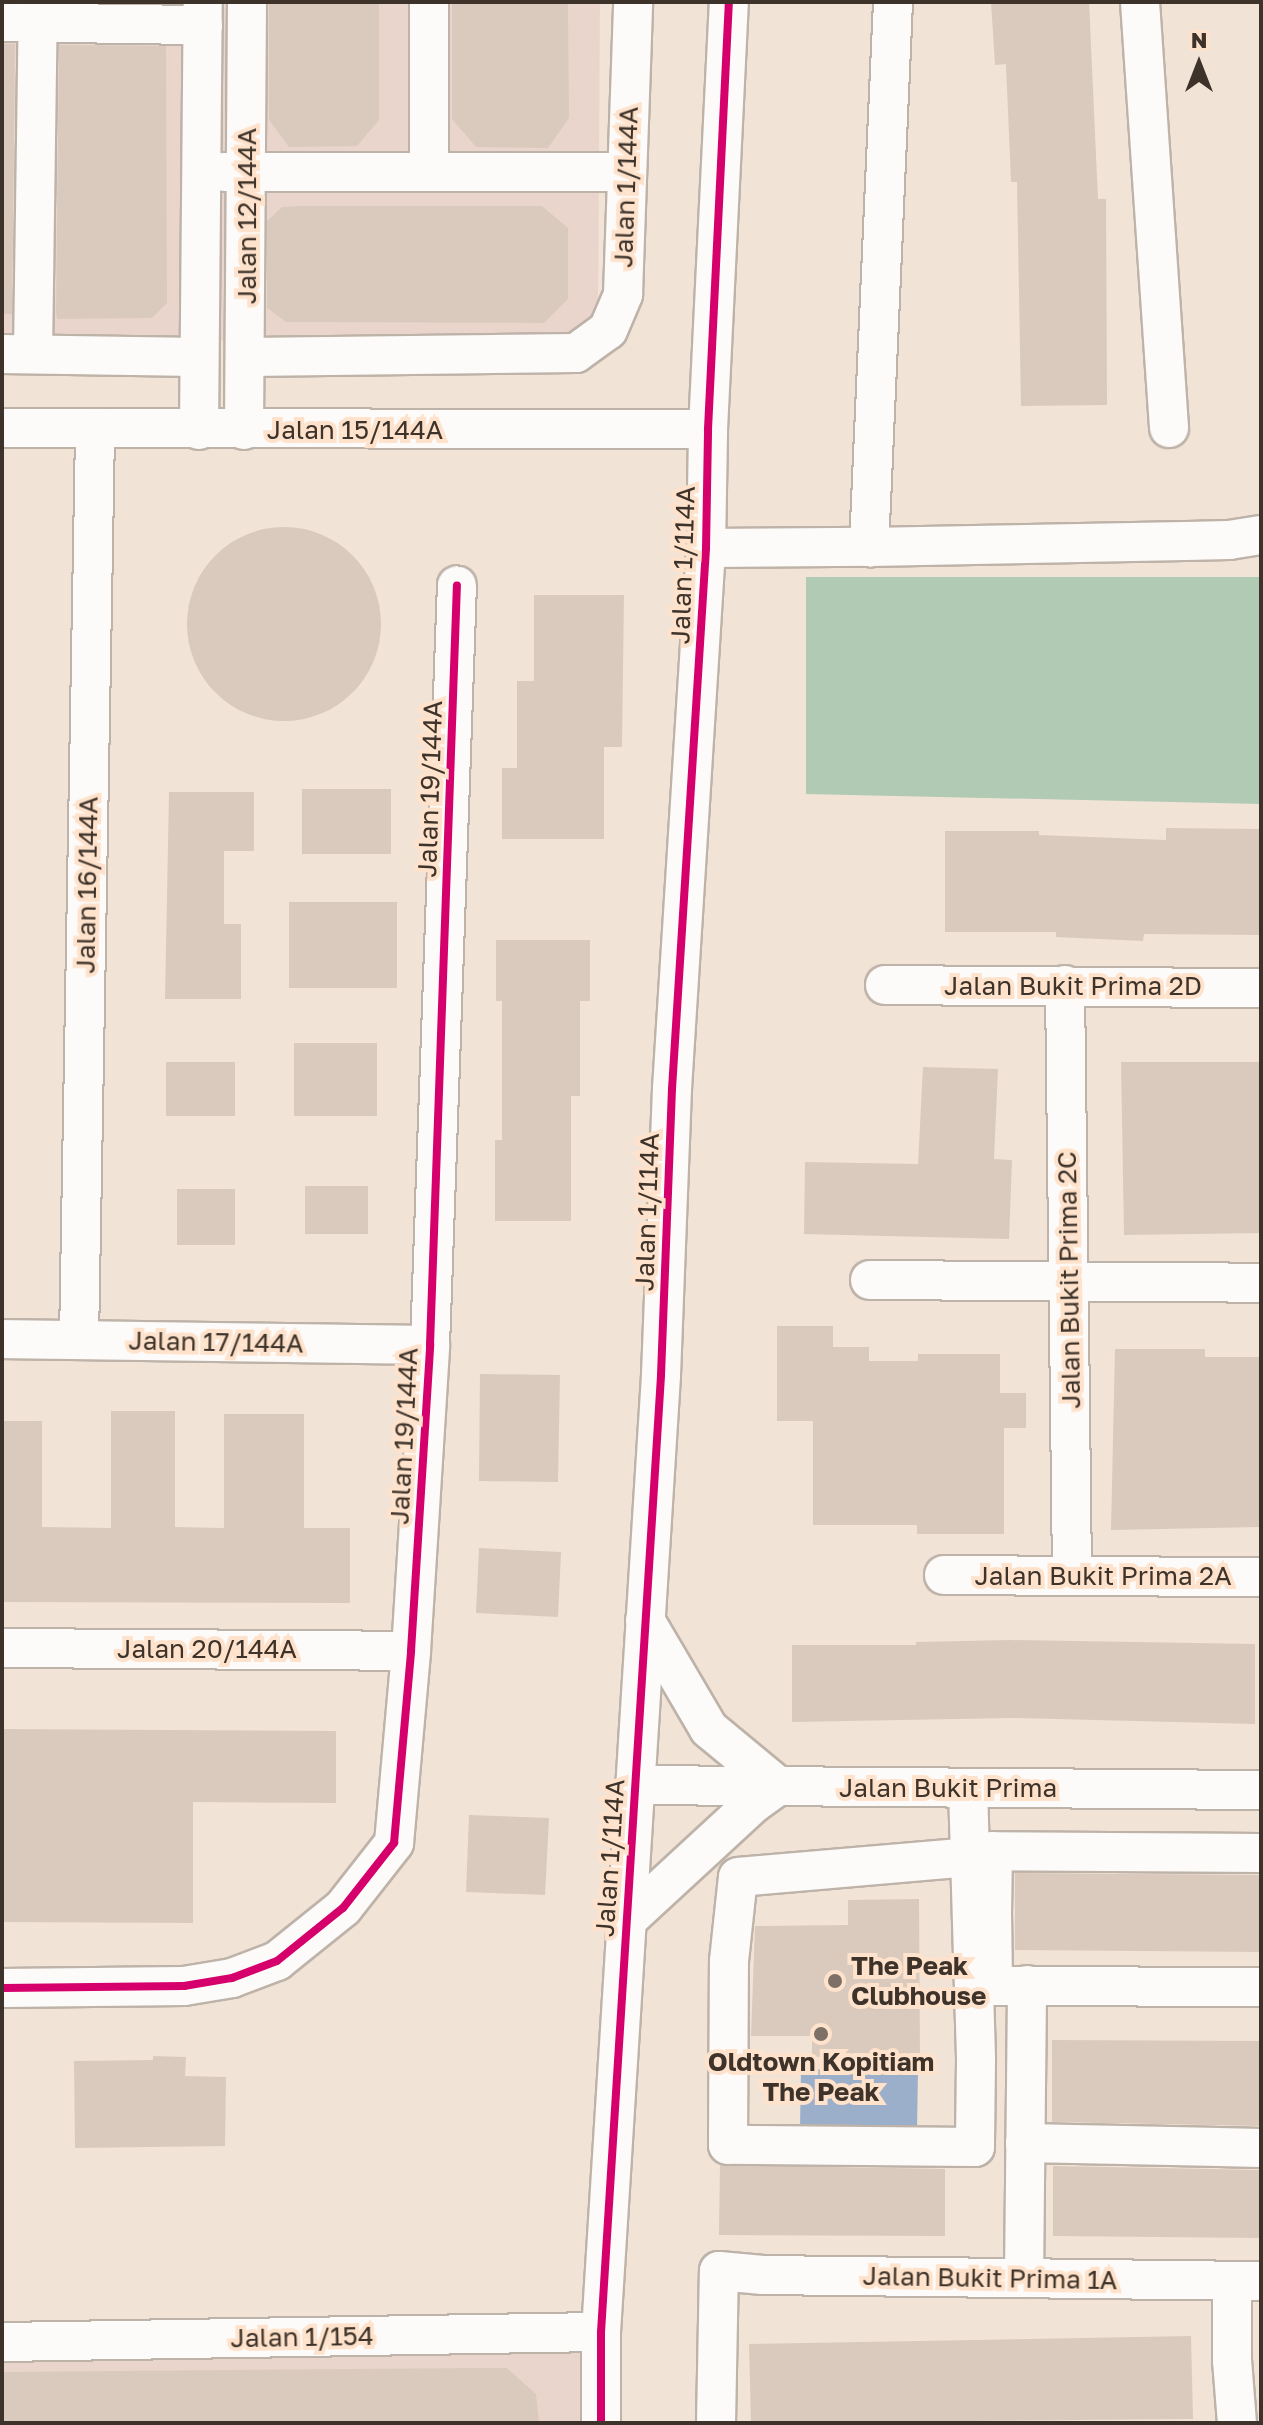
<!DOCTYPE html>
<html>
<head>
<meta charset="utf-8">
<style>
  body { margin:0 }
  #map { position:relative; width:1263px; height:2425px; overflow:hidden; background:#f2e3d7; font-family:"Golos Text",sans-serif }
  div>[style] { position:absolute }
  .commercial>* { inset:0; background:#ead5cd }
  .forest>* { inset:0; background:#b0cab3 }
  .water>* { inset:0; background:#9bafcb }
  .building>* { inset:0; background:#dacabd }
  .round { border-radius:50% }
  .roads { filter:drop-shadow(2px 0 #beb3a9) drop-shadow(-2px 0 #beb3a9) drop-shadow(0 2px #beb3a9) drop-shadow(0 -2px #beb3a9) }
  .minor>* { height:38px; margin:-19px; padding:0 19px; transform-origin:19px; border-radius:19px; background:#fdfbf9 }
  .cycleway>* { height:8px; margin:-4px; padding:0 4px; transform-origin:4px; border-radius:4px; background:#d6006c }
  .dots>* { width:22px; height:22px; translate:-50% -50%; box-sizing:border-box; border:4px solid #fee2cb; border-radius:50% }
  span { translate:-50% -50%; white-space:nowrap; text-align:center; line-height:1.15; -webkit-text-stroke:8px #fee2cb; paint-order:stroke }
  .street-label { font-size:26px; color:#3e332a }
  .poi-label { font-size:26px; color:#3e332a; font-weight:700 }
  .left { translate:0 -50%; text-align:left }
  .frame { position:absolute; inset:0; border:4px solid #3e332a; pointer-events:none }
  .north { position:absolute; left:1159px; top:24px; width:80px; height:80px; -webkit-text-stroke:6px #fee2cb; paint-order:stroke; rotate:0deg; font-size:22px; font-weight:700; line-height:32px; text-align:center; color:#3e332a }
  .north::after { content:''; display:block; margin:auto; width:28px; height:36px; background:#3e332a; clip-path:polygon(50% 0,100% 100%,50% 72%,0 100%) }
</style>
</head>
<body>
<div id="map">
  <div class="commercial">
    <div style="clip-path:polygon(2px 2px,600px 2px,598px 319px,571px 340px,2px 341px)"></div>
    <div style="clip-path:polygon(580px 2345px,580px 2423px,2px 2423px,2px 2353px)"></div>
  </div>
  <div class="forest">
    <div style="clip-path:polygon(806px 577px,1261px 577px,1261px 804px,806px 794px)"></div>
  </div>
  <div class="water">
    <div style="clip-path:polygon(801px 2069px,918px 2071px,917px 2130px,800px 2128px)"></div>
  </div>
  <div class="building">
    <div style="clip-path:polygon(269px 2px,379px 2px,379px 120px,357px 146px,289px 147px,269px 120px)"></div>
    <div style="clip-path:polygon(452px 2px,568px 2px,569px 118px,548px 148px,476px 147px,452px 119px)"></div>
    <div style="clip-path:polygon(991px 2px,1089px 2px,1098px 199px,1106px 199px,1107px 405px,1021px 406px,1017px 182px,1011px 182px,1006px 64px,995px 65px)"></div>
    <div style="clip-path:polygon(2px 44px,15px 44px,12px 314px,2px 314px)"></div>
    <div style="clip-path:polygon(59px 45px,166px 46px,167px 303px,152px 318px,57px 319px,56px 313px)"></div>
    <div style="clip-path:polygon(299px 206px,542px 206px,568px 228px,568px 299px,544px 323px,286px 322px,267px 308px,267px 221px,282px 207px)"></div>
    <div class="round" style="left:187px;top:527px;width:194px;height:194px"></div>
    <div style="clip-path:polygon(534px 595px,624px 595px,622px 747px,604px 747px,604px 839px,502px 839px,502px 768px,517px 768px,517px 681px,534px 681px)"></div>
    <div style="clip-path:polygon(302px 789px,391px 789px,391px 854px,302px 854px)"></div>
    <div style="clip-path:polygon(169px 792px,254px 792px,254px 851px,224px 851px,224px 924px,241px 924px,241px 999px,165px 999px)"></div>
    <div style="clip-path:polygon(1166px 828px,1261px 829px,1260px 935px,1144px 934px,1143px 941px,1056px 937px,1056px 932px,945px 932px,945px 831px,1039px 831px,1039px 835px,1166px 840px)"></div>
    <div style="clip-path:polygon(289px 902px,397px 902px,397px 988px,289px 988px)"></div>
    <div style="clip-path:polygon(496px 940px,590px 940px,590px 1001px,580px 1001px,580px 1096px,571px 1096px,571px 1221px,495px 1221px,495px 1140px,502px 1140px,502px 1001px,496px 1001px)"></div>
    <div style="clip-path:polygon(294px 1043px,377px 1043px,377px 1116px,294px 1116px)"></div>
    <div style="clip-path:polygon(166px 1062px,235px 1062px,235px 1116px,166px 1116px)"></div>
    <div style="clip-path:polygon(1121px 1062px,1261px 1062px,1261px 1233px,1124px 1235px)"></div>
    <div style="clip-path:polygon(923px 1067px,998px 1069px,994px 1159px,1012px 1160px,1009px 1239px,804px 1234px,805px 1162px,918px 1164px)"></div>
    <div style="clip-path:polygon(305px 1186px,368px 1186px,368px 1234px,305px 1234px)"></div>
    <div style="clip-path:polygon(177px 1189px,235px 1189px,235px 1245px,177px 1245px)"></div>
    <div style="clip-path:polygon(777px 1326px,833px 1326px,833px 1347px,869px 1347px,869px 1361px,918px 1361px,918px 1354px,1000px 1354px,1000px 1393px,1026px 1393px,1026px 1428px,1004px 1428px,1004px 1534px,917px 1534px,917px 1525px,813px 1525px,813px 1421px,777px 1421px)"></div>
    <div style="clip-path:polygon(1115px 1349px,1205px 1349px,1205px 1357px,1261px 1357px,1261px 1527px,1111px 1530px)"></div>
    <div style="clip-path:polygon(480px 1374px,560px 1375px,558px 1482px,479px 1481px)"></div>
    <div style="clip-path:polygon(111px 1411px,175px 1411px,175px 1527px,224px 1528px,224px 1414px,304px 1414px,304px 1528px,350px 1528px,350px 1603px,2px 1602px,2px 1421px,42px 1421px,42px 1527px,111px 1528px)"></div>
    <div style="clip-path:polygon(479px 1548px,561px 1552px,558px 1617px,476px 1613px)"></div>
    <div style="clip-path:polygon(1010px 1640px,1255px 1644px,1255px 1724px,1012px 1718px,792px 1722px,792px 1645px,916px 1645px,916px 1642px)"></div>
    <div style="clip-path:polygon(2px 1729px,336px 1731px,336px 1803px,193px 1802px,193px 1923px,2px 1922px)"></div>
    <div style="clip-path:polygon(469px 1815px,549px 1818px,545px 1895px,466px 1892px)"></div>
    <div style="clip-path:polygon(1015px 1873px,1261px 1875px,1261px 1952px,1015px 1950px)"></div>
    <div style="clip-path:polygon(919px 1899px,920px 2056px,812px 2057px,812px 2036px,751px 2036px,755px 1926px,848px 1925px,848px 1900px)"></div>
    <div style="clip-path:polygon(1052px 2040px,1261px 2041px,1261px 2126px,1052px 2122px)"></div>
    <div style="clip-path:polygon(153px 2056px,186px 2057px,185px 2076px,226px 2077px,225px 2146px,75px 2148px,74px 2061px,153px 2060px)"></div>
    <div style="clip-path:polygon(720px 2165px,945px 2169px,945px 2236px,719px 2235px)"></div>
    <div style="clip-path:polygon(1053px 2166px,1261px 2170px,1261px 2238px,1053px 2236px)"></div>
    <div style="clip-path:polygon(1191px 2336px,1193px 2419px,751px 2423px,749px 2344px)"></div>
    <div style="clip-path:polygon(475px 2368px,507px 2368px,536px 2394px,539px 2423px,2px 2423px,2px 2372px)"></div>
  </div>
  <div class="roads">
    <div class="minor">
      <div style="left:429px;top:2px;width:170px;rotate:90deg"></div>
      <div style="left:893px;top:2px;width:546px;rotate:92.52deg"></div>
      <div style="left:869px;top:547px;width:360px;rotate:-1.1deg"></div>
      <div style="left:1229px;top:540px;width:32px;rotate:-9deg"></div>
      <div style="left:1140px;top:2px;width:427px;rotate:86.1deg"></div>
      <div style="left:2px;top:22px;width:201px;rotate:0.9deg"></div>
      <div style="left:224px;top:172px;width:403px"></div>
      <div style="left:2px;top:354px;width:196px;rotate:0.9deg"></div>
      <div style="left:33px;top:354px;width:352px;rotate:-89.2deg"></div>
      <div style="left:247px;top:357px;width:329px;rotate:-0.7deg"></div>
      <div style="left:576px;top:353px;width:39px;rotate:-36deg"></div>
      <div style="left:608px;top:330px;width:39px;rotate:-67deg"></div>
      <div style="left:623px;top:294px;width:292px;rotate:-88deg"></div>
      <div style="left:2px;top:428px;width:706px;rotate:0.08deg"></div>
      <div style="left:199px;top:430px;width:428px;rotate:-89.5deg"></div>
      <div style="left:244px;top:430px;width:428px;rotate:-89.6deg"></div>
      <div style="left:706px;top:548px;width:163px;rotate:-0.4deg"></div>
      <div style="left:885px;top:985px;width:376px;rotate:0.5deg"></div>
      <div style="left:1065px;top:985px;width:589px;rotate:89.32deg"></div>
      <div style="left:870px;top:1280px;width:391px;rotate:0.4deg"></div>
      <div style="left:2px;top:1339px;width:428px;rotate:0.8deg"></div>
      <div style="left:79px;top:1340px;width:911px;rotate:-88.99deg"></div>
      <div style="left:944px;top:1575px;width:317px;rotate:0.4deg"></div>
      <div style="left:645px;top:1620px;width:126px;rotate:59.6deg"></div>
      <div style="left:709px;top:1729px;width:89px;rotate:39.6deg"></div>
      <div style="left:2px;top:1648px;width:409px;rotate:0.4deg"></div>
      <div style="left:635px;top:1785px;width:626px;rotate:0.46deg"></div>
      <div style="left:968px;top:1788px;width:272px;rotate:88.3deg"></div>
      <div style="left:976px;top:2060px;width:87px;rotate:90.7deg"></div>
      <div style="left:975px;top:2147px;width:247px;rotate:-179.5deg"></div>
      <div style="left:728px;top:2145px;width:184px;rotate:-89.7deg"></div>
      <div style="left:729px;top:1961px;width:84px;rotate:-83.9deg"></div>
      <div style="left:738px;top:1877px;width:232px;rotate:-4.9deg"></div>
      <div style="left:1261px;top:1853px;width:268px;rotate:-179.6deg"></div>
      <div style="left:993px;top:1851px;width:61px;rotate:90.9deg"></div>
      <div style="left:992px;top:1912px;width:74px;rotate:89.2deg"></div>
      <div style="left:993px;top:1986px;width:268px;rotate:0.2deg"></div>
      <div style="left:626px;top:1921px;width:173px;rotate:-42.7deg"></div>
      <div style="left:753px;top:1804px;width:31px;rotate:-36deg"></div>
      <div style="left:2px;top:1988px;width:182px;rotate:-0.6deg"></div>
      <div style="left:184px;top:1986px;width:49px;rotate:-9.5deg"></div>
      <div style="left:232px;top:1978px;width:48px;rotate:-20.7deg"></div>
      <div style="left:277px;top:1961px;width:85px;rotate:-38.8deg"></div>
      <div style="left:343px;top:1908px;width:83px;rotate:-51.9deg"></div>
      <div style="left:394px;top:1843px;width:193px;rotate:-84.9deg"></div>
      <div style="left:411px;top:1651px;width:307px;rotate:-86.4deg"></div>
      <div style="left:430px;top:1345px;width:760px;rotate:-87.97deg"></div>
      <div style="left:1025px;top:2143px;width:236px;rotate:1.2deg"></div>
      <div style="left:1024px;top:2278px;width:293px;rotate:-89.4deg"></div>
      <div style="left:1232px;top:2281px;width:79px;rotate:90deg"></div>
      <div style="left:1232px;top:2360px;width:63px;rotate:85.5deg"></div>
      <div style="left:2px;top:2342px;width:599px;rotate:-0.96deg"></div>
      <div style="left:601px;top:2423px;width:91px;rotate:-90deg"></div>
      <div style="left:601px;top:2332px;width:959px;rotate:-86.41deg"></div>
      <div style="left:661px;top:1375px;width:286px;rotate:-87.8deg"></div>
      <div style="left:672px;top:1089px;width:542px;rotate:-86.4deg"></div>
      <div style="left:706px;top:548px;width:119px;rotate:-89deg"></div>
      <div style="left:708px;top:429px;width:428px;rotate:-87.2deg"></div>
      <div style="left:716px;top:2423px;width:152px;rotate:-88.9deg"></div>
      <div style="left:719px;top:2271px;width:44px;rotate:5.2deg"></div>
      <div style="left:763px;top:2275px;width:498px;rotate:0.7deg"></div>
    </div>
  </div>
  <div class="cycleway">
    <div style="left:2px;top:1988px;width:182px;rotate:-0.6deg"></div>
    <div style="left:184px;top:1986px;width:49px;rotate:-9.5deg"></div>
    <div style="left:232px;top:1978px;width:48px;rotate:-20.7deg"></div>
    <div style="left:277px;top:1961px;width:85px;rotate:-38.8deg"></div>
    <div style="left:343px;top:1908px;width:83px;rotate:-51.9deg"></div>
    <div style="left:394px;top:1843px;width:193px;rotate:-84.9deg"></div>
    <div style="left:411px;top:1651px;width:307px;rotate:-86.4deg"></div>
    <div style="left:430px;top:1345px;width:760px;rotate:-87.97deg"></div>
    <div style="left:601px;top:2423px;width:91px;rotate:-90deg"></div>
    <div style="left:601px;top:2332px;width:959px;rotate:-86.41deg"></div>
    <div style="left:661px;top:1375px;width:286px;rotate:-87.8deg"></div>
    <div style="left:672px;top:1089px;width:542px;rotate:-86.4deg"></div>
    <div style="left:706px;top:548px;width:119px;rotate:-89deg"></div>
    <div style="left:708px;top:429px;width:428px;rotate:-87.2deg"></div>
  </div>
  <div class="dots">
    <div style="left:835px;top:1981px;background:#7d7167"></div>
    <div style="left:821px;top:2034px;background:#7d7167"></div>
  </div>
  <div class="street-label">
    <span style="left:626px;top:187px;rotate:-88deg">Jalan 1/144A</span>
    <span style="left:247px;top:216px;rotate:-90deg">Jalan 12/144A</span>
    <span style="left:355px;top:430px">Jalan 15/144A</span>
    <span style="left:683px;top:565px;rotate:-88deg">Jalan 1/114A</span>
    <span style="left:430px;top:789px;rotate:-88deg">Jalan 19/144A</span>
    <span style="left:87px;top:885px;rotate:-89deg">Jalan 16/144A</span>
    <span style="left:1073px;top:986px">Jalan Bukit Prima 2D</span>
    <span style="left:647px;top:1212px;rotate:-88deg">Jalan 1/114A</span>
    <span style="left:1069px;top:1280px;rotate:-91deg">Jalan Bukit Prima 2C</span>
    <span style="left:216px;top:1342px;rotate:1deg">Jalan 17/144A</span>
    <span style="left:404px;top:1436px;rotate:-87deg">Jalan 19/144A</span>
    <span style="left:1103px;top:1576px">Jalan Bukit Prima 2A</span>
    <span style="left:207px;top:1649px">Jalan 20/144A</span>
    <span style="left:948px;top:1788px">Jalan Bukit Prima</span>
    <span style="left:610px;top:1858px;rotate:-86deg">Jalan 1/114A</span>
    <span style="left:990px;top:2278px;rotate:1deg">Jalan Bukit Prima 1A</span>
    <span style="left:302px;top:2337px;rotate:-1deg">Jalan 1/154</span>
  </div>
  <div class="poi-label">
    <span class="left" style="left:851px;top:1981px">The Peak<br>Clubhouse</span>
    <span style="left:821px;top:2077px">Oldtown Kopitiam<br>The Peak</span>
  </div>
  <div class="frame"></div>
  <div class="north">N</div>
</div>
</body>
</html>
